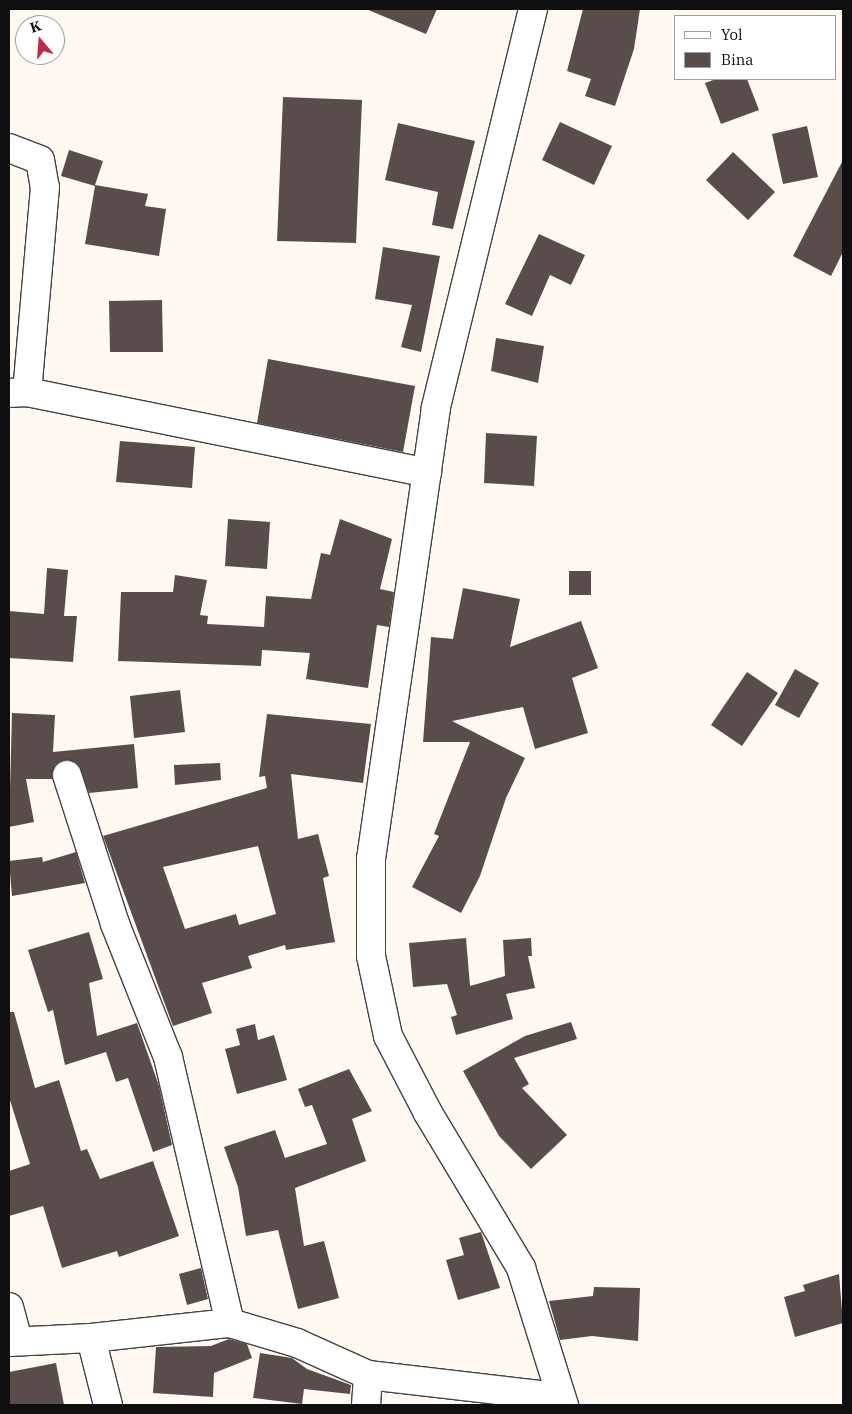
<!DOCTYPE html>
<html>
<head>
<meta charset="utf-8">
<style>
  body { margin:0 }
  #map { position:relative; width:852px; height:1414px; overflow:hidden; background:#fff9f1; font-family:"IBM Plex Serif",serif }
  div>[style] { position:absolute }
  .building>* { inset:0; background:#584d4b }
  .roads { filter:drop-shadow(1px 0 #424242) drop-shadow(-1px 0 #424242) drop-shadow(0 1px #424242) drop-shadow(0 -1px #424242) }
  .street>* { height:28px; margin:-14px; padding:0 14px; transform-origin:14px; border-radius:14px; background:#fff }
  span { translate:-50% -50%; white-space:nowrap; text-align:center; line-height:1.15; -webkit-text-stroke:5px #fff; paint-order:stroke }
  .frame { position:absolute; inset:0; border:10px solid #0f0f0f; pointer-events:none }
  .legend { position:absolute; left:674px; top:15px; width:162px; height:65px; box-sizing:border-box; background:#fff; border:1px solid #9f9f9f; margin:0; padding:6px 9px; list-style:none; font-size:15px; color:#0f0f0f }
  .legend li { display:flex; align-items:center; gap:10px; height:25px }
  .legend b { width:25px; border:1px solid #9f9f9f }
  .north { position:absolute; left:15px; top:15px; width:50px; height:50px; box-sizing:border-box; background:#fff; border:1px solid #9f9f9f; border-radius:50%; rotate:342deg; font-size:14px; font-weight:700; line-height:20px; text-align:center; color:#0f0f0f }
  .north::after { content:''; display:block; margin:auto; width:18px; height:22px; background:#bf274e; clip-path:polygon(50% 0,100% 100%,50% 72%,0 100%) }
</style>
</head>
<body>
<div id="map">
  <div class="building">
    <div style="clip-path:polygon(366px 9px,437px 9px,426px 34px)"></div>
    <div style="clip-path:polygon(583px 9px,640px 9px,634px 49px,615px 106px,585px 96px,591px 79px,567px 71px)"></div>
    <div style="clip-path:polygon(716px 79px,747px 79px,759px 110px,721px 124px,705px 83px)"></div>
    <div style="clip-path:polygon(283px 97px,362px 100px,356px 243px,277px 241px)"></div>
    <div style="clip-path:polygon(560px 122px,612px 146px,594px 185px,542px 160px)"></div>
    <div style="clip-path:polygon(398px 123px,475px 141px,453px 229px,432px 225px,438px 192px,385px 180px)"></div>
    <div style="clip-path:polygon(807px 126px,818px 177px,783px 184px,772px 134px)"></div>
    <div style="clip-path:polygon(69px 150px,103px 161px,95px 185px,148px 194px,145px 206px,166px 209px,159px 256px,85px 244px,95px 186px,61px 176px)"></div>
    <div style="clip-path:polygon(733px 152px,775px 192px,748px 220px,706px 180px)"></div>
    <div style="clip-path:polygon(843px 160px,843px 252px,831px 276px,793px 256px)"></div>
    <div style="clip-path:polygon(539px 234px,585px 255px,571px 285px,550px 275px,532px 316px,505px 304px)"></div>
    <div style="clip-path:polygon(383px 247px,440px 256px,421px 352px,401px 347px,412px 305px,375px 299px)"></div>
    <div style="clip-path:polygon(162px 300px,163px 352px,110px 352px,109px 301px)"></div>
    <div style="clip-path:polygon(496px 338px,544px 346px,538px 383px,491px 371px)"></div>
    <div style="clip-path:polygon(268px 359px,415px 386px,403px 452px,257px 423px)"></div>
    <div style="clip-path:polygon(486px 433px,537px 436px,534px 486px,484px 483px)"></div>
    <div style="clip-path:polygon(120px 441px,195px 447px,192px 488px,116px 482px)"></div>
    <div style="clip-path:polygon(228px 519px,270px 522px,267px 569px,225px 566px)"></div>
    <div style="clip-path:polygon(340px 519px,392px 539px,380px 589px,394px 592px,389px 627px,377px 625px,368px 688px,306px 679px,310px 653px,262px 650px,261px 666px,118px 661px,121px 592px,173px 592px,175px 575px,207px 580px,200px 615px,208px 616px,207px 624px,264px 627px,266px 596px,311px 599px,321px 553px,330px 555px)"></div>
    <div style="clip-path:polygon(47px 568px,68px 570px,64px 616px,77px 616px,73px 662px,9px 658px,9px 611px,44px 614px)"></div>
    <div style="clip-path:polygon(569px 571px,591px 571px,591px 595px,569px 595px)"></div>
    <div style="clip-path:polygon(463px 588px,520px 599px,510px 647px,581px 621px,598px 668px,572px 678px,588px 733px,535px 749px,523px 707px,452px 721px,525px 758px,506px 798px,480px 876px,461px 913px,412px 887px,439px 836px,434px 834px,470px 742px,423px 742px,431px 637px,453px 639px)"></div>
    <div style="clip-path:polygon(795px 669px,819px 683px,799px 718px,775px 705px)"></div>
    <div style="clip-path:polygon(747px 672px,778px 693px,742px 746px,711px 725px)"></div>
    <div style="clip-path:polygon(180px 690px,185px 732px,134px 738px,130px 696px)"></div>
    <div style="clip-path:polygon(12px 713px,55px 715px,53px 752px,134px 744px,138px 788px,89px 793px,78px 764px,63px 760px,55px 765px,52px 779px,26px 779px,34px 822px,9px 827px)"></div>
    <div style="clip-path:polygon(evenodd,267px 714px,371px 724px,363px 783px,291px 774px,298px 839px,318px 834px,329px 876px,323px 878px,335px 942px,286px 950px,285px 945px,248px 956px,252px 968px,202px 983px,212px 1013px,173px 1026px,103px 836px,267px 788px,265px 776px,259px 777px,267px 714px,258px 846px,276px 914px,239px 925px,236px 914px,185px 929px,163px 867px,258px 846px)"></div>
    <div style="clip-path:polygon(220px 763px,221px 780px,175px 785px,174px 765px)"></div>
    <div style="clip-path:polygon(76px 852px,85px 883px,12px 896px,9px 861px,42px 857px,43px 862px)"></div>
    <div style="clip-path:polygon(89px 932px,103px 979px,89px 983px,97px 1036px,137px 1023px,159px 1086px,172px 1145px,153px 1152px,128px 1078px,116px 1082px,106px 1052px,65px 1065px,53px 1010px,48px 1012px,28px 950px)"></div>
    <div style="clip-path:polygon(466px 938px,470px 986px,505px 976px,503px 940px,531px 938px,532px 956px,528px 956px,535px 988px,506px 994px,513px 1019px,456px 1035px,451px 1017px,457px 1015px,447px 984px,413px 987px,409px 943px)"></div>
    <div style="clip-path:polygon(9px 1012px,14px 1012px,35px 1088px,59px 1080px,81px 1151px,87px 1149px,100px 1179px,153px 1161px,179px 1236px,119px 1257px,117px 1251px,62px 1268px,43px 1206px,9px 1216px,9px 1171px,30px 1164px,9px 1097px)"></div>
    <div style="clip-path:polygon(571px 1022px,577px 1039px,514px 1058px,529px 1084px,522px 1088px,567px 1135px,531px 1169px,499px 1136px,463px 1071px,525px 1036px)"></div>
    <div style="clip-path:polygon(255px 1024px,258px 1040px,274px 1035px,287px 1080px,237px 1094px,225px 1049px,240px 1045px,236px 1029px)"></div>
    <div style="clip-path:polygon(349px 1069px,372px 1111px,352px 1119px,366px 1161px,295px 1188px,304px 1246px,324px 1241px,339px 1298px,298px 1309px,278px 1230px,246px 1236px,238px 1187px,224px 1147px,275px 1130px,285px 1158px,327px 1144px,312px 1105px,305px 1107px,298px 1089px)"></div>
    <div style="clip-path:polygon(481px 1232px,500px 1288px,458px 1300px,446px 1260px,464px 1255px,459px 1238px)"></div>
    <div style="clip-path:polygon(201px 1268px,208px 1299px,187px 1305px,179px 1274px)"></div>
    <div style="clip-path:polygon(839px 1274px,843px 1323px,795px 1337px,784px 1297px,805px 1291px,803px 1285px)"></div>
    <div style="clip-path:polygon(594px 1287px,640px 1288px,638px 1341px,592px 1336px,560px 1340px,549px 1301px,593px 1296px)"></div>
    <div style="clip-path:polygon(229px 1339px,247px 1344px,252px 1358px,214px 1373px,213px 1397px,153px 1393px,156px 1347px,211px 1346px)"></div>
    <div style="clip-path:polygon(260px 1353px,292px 1358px,307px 1369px,351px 1385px,350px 1394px,304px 1389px,302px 1404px,253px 1398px)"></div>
    <div style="clip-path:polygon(56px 1363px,64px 1405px,9px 1405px,9px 1372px)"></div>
  </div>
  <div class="roads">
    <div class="street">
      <div style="left:533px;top:9px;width:411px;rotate:103.7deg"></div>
      <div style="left:436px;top:408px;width:456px;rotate:98.2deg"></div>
      <div style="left:371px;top:859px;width:97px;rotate:90deg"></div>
      <div style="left:371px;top:956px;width:82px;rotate:78deg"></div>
      <div style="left:388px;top:1036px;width:87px;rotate:62.5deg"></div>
      <div style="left:428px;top:1113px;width:181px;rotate:59deg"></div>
      <div style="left:521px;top:1268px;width:144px;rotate:72.6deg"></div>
      <div style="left:9px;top:148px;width:33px;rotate:21deg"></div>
      <div style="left:40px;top:160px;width:27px;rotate:80deg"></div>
      <div style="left:45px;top:187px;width:206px;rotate:95deg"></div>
      <div style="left:9px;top:393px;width:18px;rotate:-3deg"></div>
      <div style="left:27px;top:392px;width:408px;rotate:11.4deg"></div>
      <div style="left:67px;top:775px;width:157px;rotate:72.1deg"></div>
      <div style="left:115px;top:924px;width:143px;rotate:68.3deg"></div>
      <div style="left:168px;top:1057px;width:273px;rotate:76.9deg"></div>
      <div style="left:9px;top:1307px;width:35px;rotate:75deg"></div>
      <div style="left:91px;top:1338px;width:69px;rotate:75.8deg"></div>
      <div style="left:9px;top:1342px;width:82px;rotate:-2.8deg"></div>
      <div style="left:91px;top:1338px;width:140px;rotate:-6.2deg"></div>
      <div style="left:230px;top:1323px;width:70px;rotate:16.6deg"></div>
      <div style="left:297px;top:1343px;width:78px;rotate:24.3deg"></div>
      <div style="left:368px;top:1375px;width:192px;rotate:6.6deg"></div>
      <div style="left:366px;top:1405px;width:30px;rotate:-86deg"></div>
    </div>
  </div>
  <div class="frame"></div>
  <ul class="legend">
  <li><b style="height:6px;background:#fff"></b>Yol</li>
  <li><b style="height:14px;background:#584d4b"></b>Bina</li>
  </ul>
  <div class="north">K</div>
</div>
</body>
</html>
